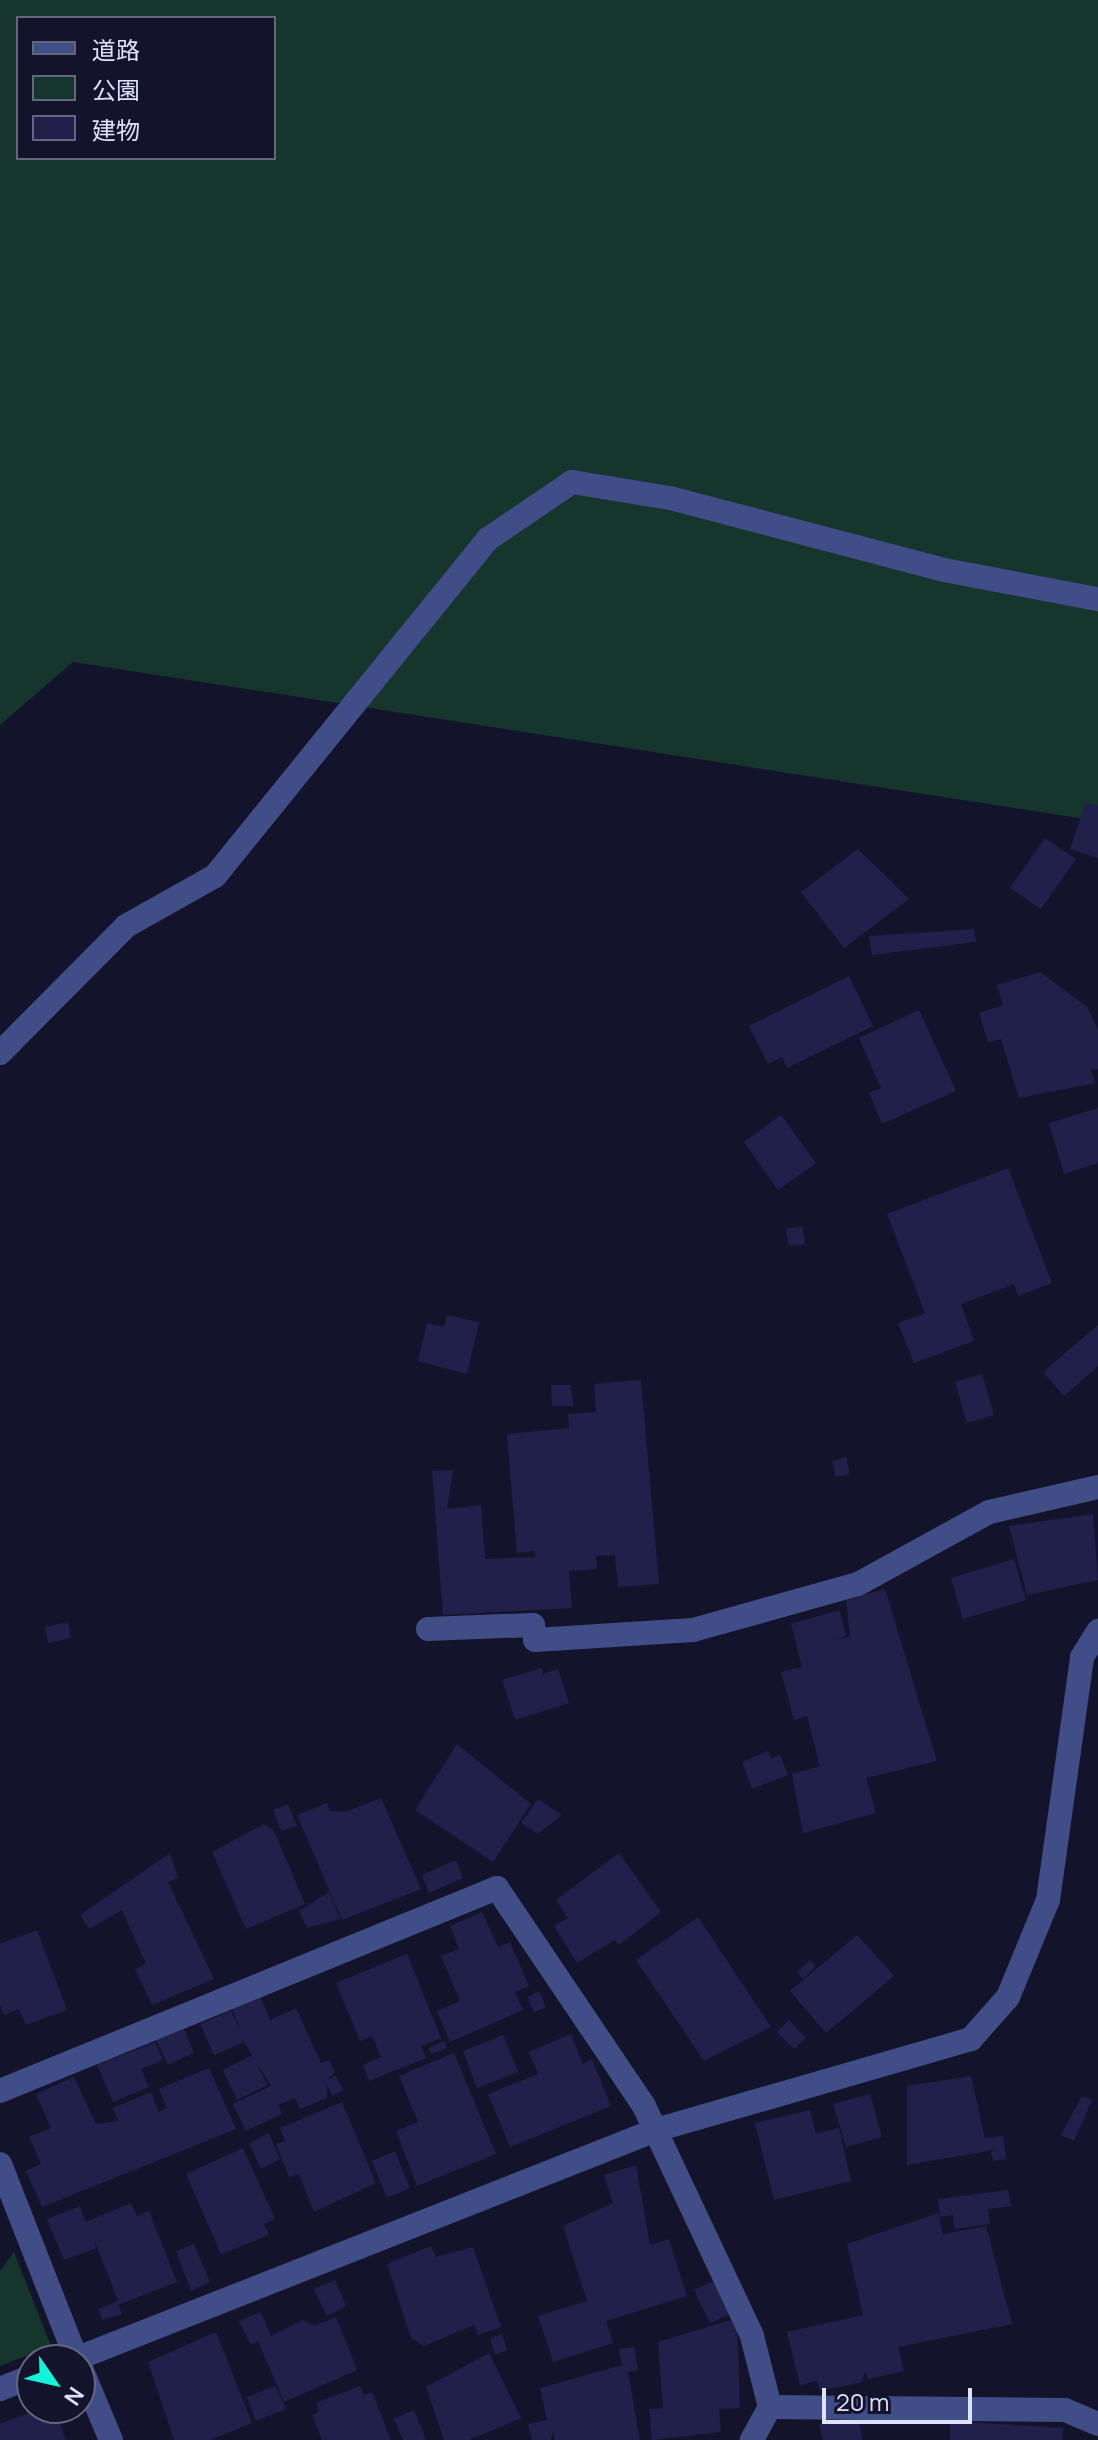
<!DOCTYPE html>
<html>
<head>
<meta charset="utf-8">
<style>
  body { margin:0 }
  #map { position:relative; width:1098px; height:2440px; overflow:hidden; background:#13142b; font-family:Manrope,"Noto Sans JP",sans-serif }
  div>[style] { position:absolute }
  .green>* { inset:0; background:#16352d }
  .building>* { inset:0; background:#20204b }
  .minor>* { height:24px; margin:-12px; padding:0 12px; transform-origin:12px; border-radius:12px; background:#404d87 }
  span { translate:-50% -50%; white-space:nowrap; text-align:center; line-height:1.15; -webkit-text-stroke:6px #13142b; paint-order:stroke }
  .legend { position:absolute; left:16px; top:16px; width:260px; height:144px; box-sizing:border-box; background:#13142b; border:2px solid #64667f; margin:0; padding:10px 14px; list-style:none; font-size:24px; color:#dee1fd }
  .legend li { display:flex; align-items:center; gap:16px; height:40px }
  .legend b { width:40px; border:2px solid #64667f }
  .north { position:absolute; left:16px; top:2344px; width:80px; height:80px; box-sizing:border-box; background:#13142b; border:2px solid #64667f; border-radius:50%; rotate:124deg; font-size:22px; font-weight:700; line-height:32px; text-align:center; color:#dee1fd }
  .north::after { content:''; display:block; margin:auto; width:28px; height:36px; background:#14f3da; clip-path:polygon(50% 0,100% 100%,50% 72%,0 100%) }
  .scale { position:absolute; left:822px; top:2388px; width:150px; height:36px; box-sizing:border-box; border:4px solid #dee1fd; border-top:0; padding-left:10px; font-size:24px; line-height:28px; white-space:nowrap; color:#dee1fd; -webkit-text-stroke:6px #13142b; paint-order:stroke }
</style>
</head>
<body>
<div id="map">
  <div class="green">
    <div style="clip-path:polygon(evenodd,0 0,1098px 0,1098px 821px,73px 662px,0 725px,0 0,18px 18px,274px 18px,274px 158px,18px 158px,18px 18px)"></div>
    <div style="clip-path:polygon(14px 2252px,51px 2346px,0 2366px,0 2271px)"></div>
  </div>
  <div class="building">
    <div style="clip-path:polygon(1086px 802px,1098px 806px,1098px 858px,1070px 849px)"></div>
    <div style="clip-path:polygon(1045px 838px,1076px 859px,1041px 909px,1010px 888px)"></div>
    <div style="clip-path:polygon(858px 849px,909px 899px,844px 948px,801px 892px)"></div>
    <div style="clip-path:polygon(974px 929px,976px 942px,872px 955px,869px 936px)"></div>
    <div style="clip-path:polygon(1040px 972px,1087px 1007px,1098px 1030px,1098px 1069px,1091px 1070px,1095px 1083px,1019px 1098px,1001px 1039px,988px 1043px,979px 1013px,1003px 1005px,997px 985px)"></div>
    <div style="clip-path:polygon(849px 976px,873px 1026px,787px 1068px,782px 1057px,768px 1064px,749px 1026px)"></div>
    <div style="clip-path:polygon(919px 1010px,956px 1091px,882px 1124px,869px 1093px,881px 1088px,859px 1038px)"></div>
    <div style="clip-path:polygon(1098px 1108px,1098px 1163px,1064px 1174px,1049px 1123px)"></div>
    <div style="clip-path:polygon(781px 1115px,816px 1163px,778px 1190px,744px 1142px)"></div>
    <div style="clip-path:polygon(1008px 1168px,1052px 1283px,1018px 1296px,1014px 1284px,961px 1304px,974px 1341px,914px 1363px,898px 1323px,925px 1313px,887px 1214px)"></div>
    <div style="clip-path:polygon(802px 1226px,805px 1244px,789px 1246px,786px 1229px)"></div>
    <div style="clip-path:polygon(447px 1315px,479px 1322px,467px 1374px,418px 1361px,427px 1323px,444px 1327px)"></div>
    <div style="clip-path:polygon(1098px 1325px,1098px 1366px,1064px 1396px,1043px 1372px)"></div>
    <div style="clip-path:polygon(982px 1374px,994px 1415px,967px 1423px,955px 1382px)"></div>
    <div style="clip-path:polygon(641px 1380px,659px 1584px,618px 1587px,615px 1555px,596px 1556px,597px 1569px,569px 1571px,572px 1608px,443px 1615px,432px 1471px,453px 1470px,447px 1509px,481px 1505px,485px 1559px,535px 1557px,535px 1551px,517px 1553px,507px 1434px,569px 1428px,568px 1414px,596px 1412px,594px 1384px)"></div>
    <div style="clip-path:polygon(551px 1385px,571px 1385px,573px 1406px,552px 1406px)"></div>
    <div style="clip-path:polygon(846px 1457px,850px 1474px,836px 1477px,832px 1461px)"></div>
    <div style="clip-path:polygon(1093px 1514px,1098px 1580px,1027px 1595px,1009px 1526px)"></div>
    <div style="clip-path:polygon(1014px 1559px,1026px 1600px,963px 1619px,951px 1578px)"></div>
    <div style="clip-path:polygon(885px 1589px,937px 1761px,866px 1778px,876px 1813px,803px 1833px,792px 1774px,820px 1766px,807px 1716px,794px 1720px,781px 1672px,802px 1667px,791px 1624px,839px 1610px,846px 1636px,832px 1641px,850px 1637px,846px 1600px)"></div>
    <div style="clip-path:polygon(68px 1622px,71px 1638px,48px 1643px,45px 1627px)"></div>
    <div style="clip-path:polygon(542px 1668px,543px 1674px,558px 1669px,569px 1703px,515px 1720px,502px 1680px)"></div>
    <div style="clip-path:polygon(457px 1744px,531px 1804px,493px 1862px,415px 1810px)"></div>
    <div style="clip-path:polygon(768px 1751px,771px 1759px,780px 1755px,788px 1775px,752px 1789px,742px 1762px)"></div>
    <div style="clip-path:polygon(381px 1798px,421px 1889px,342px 1920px,297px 1815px,327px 1803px,330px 1811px,345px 1812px)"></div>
    <div style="clip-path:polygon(538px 1799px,562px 1815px,538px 1834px,521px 1823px)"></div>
    <div style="clip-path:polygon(288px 1804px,297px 1826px,281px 1831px,273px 1810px)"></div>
    <div style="clip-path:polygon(264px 1824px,274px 1831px,305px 1904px,246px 1929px,212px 1852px)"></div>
    <div style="clip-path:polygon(170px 1853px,178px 1878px,168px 1882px,214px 1979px,152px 2005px,135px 1969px,146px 1964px,122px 1910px,89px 1929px,80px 1915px)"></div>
    <div style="clip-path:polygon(619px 1853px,661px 1912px,619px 1945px,615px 1940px,577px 1963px,554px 1926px,568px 1918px,556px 1900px)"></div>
    <div style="clip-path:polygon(456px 1860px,463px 1878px,429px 1893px,422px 1875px)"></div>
    <div style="clip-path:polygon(329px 1892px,340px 1919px,307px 1928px,299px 1911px)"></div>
    <div style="clip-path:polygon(482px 1912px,498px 1947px,510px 1942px,529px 1986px,515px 1992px,523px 2010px,450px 2042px,437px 2011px,460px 2001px,441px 1956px,459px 1949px,450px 1926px)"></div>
    <div style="clip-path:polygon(698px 1917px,771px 2027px,704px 2061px,636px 1960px)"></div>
    <div style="clip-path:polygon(37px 1930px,67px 2010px,26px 2025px,19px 2009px,4px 2015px,0 2005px,0 1944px)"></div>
    <div style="clip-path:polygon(857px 1935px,894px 1976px,826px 2033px,790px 1991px)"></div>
    <div style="clip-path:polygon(407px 1954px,441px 2038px,421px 2046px,426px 2058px,369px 2081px,363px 2065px,381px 2057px,372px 2036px,360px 2041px,336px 1983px)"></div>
    <div style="clip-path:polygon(810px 1960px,816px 1966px,803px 1979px,797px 1972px)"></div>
    <div style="clip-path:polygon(539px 1991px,546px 2007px,534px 2012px,528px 1997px)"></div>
    <div style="clip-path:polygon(260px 1996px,270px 2020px,296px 2008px,321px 2063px,329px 2060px,335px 2072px,328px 2079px,336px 2076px,343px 2090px,332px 2096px,327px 2084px,327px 2098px,300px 2109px,295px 2098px,278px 2105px,282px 2114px,246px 2131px,233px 2104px,271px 2086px,244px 2042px,214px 2055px,200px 2024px,231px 2011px,242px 2033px,232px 2009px)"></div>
    <div style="clip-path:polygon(789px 2020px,806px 2038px,794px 2049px,777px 2032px)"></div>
    <div style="clip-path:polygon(184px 2029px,194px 2053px,168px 2065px,156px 2040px)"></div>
    <div style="clip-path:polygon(571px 2034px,583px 2064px,592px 2059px,611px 2106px,510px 2147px,488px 2094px,538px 2074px,529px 2052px)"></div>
    <div style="clip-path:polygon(503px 2035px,518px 2072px,477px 2088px,463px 2051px)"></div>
    <div style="clip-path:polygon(444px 2041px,447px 2048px,431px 2054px,429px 2048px)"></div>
    <div style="clip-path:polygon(155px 2042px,163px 2060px,141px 2069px,149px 2087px,113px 2102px,97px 2065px)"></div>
    <div style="clip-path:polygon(454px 2053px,496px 2154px,417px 2186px,396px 2131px,418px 2122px,399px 2076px)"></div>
    <div style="clip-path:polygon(253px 2055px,267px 2085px,237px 2100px,223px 2070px)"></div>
    <div style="clip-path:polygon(209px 2068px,236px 2129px,42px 2207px,26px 2171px,41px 2164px,29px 2137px,51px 2128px,36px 2094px,74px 2077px,96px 2124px,112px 2122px,118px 2120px,113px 2108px,151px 2092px,159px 2112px,167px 2108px,159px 2089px)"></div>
    <div style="clip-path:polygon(971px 2076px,985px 2138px,1003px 2136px,1006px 2159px,993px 2161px,991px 2152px,999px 2149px,907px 2165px,907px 2086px)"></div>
    <div style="clip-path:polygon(870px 2094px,882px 2137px,846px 2147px,833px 2104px)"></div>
    <div style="clip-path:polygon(1082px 2096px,1092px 2100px,1074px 2141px,1061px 2135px)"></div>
    <div style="clip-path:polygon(342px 2102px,376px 2183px,314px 2212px,299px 2174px,289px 2177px,276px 2144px,285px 2141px,280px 2128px)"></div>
    <div style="clip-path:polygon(810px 2110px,816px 2134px,839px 2128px,851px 2181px,774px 2200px,755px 2123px)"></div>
    <div style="clip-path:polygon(269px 2133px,280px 2159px,261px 2169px,249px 2143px)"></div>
    <div style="clip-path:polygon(243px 2148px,275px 2219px,264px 2224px,269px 2235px,221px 2254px,186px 2174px)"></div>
    <div style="clip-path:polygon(395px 2151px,410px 2188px,387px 2198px,372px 2161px)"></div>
    <div style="clip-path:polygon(636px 2165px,650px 2245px,669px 2239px,687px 2296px,606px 2321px,613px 2343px,553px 2362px,538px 2316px,587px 2301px,563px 2226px,613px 2203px,604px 2175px)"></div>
    <div style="clip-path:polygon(1008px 2190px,1011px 2206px,988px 2209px,990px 2224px,954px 2229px,953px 2215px,940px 2217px,938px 2199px)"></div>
    <div style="clip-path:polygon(131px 2203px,137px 2216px,149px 2211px,177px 2282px,118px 2305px,122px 2314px,102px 2320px,98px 2309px,118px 2301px,94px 2239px,96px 2248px,64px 2260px,47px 2219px,80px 2206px,86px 2222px)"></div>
    <div style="clip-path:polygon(938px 2213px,943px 2234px,986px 2226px,1012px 2324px,898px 2347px,904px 2371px,868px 2379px,865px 2371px,862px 2382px,820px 2391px,817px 2381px,800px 2385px,787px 2332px,863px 2315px,847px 2244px)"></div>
    <div style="clip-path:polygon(194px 2244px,210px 2282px,191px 2291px,176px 2251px)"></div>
    <div style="clip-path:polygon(431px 2246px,436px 2257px,473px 2247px,501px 2327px,478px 2335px,474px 2325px,424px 2346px,411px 2338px,387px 2264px)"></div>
    <div style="clip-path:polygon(335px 2280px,346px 2306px,327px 2316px,314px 2289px)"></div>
    <div style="clip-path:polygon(716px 2280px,733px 2313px,710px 2323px,694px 2290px)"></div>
    <div style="clip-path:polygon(261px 2312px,271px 2336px,261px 2341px,303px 2320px,314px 2326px,336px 2317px,357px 2370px,284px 2402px,258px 2341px,251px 2345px,239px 2321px)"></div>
    <div style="clip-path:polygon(737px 2318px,740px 2408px,719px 2409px,721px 2432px,652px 2440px,649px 2409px,663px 2408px,658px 2342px)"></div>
    <div style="clip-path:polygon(216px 2332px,252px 2423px,210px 2440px,174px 2440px,148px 2362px)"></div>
    <div style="clip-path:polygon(502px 2334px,507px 2350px,495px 2355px,490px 2338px)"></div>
    <div style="clip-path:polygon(634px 2347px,638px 2371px,628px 2372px,640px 2440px,555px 2440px,553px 2432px,551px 2440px,532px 2440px,528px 2424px,547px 2420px,540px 2388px,622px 2365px,619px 2349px)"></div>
    <div style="clip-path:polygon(489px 2353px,521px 2418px,469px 2440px,444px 2440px,426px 2387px)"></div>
    <div style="clip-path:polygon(275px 2386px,286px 2409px,256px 2421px,247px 2397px)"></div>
    <div style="clip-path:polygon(360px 2386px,364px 2395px,372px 2392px,391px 2440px,322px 2440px,312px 2415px,319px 2412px,316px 2403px)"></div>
    <div style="clip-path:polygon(42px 2408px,54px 2408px,66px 2440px,0 2440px,0 2424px)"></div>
    <div style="clip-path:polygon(414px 2410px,426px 2440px,403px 2440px,394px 2419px)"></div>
    <div style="clip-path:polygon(857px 2415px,863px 2440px,823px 2440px,819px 2424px)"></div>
    <div style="clip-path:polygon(950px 2421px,1063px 2428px,1062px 2440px,950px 2440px)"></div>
  </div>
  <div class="minor">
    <div style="left:0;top:1053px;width:179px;rotate:-45.2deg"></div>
    <div style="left:126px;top:926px;width:102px;rotate:-29.3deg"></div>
    <div style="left:215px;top:876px;width:434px;rotate:-51deg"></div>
    <div style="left:488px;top:539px;width:102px;rotate:-34.2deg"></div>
    <div style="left:572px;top:482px;width:99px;rotate:9.3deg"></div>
    <div style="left:670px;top:498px;width:283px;rotate:14.7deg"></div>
    <div style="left:944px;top:570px;width:157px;rotate:10.7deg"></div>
    <div style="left:428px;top:1629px;width:105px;rotate:-2.2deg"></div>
    <div style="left:533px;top:1625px;width:15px;rotate:82deg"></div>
    <div style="left:535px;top:1640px;width:158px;rotate:-3.6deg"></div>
    <div style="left:693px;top:1630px;width:171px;rotate:-15.6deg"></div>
    <div style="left:858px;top:1584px;width:149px;rotate:-28.8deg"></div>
    <div style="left:989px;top:1512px;width:112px;rotate:-12.9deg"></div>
    <div style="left:0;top:2091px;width:537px;rotate:-22.22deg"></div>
    <div style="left:497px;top:1888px;width:263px;rotate:56deg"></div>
    <div style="left:644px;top:2106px;width:254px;rotate:64.8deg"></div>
    <div style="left:752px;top:2336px;width:73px;rotate:75.8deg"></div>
    <div style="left:770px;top:2407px;width:38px;rotate:119deg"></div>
    <div style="left:0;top:2164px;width:211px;rotate:68.6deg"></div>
    <div style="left:73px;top:2360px;width:627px;rotate:-21.53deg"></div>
    <div style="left:656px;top:2130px;width:328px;rotate:-16.1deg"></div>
    <div style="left:971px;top:2039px;width:56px;rotate:-48.6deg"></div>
    <div style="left:1008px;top:1997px;width:105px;rotate:-67.6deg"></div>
    <div style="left:1048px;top:1900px;width:245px;rotate:-82deg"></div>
    <div style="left:1082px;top:1657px;width:31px;rotate:-58deg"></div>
    <div style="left:80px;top:2366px;width:80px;rotate:67.3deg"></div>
    <div style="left:0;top:2389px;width:35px;rotate:-22deg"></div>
    <div style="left:770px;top:2407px;width:295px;rotate:0.6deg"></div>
    <div style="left:1065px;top:2410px;width:36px;rotate:23deg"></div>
  </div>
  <ul class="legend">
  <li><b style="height:10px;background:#404d87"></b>道路</li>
  <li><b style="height:22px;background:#16352d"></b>公園</li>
  <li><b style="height:22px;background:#20204b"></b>建物</li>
  </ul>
  <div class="north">N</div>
  <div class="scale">20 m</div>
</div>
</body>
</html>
